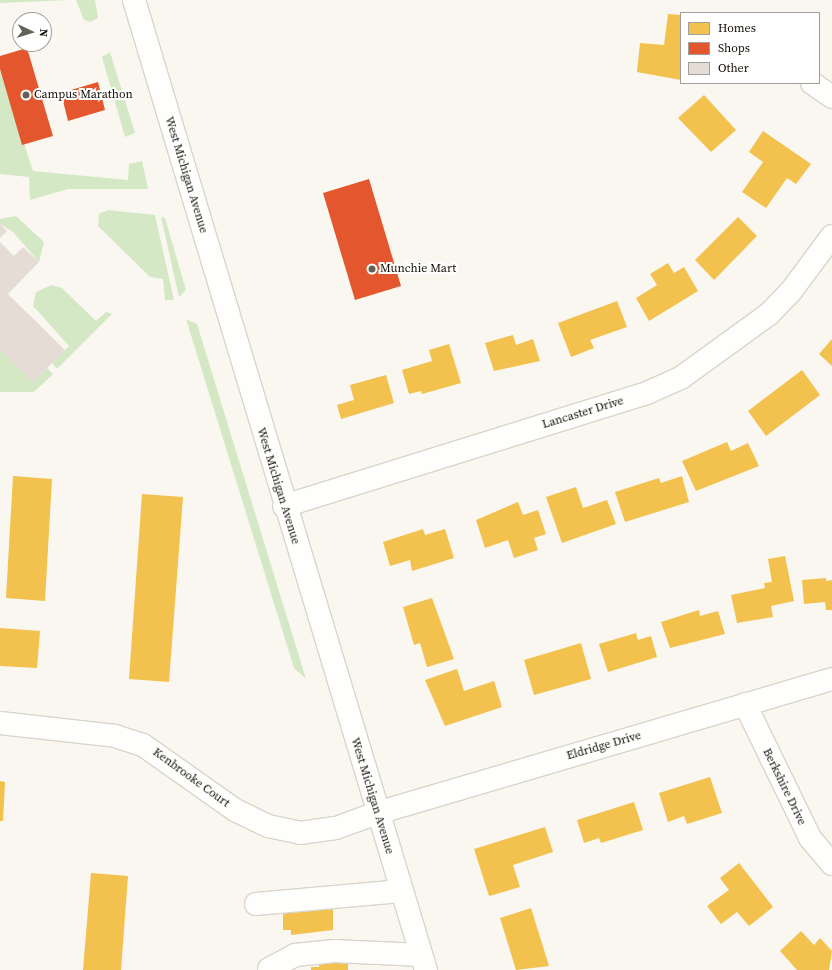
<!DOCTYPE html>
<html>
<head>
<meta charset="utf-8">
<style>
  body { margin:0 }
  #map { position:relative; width:832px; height:970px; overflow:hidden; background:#faf7f0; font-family:"Source Serif 4",serif }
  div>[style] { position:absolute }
  .green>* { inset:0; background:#d5e8c6 }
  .homes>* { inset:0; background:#f2c14e }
  .shops>* { inset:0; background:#e4572e }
  .building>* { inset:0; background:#e4dcd5 }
  .roads { filter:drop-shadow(1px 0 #d9d5cb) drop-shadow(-1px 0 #d9d5cb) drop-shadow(0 1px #d9d5cb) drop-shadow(0 -1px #d9d5cb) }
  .minor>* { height:22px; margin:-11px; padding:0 11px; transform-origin:11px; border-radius:11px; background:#fefefd }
  .dots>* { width:11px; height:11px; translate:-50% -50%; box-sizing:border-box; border:2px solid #fff; border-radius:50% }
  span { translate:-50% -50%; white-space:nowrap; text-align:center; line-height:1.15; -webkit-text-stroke:4px #fff; paint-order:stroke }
  .poi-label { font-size:12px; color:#120e03 }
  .left { translate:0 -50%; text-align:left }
  .street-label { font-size:12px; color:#120e03 }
  .legend { position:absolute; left:680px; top:12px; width:140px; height:72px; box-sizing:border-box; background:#fff; border:1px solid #a09f9a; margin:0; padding:5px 7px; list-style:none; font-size:12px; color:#120e03 }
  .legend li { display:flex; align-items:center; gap:8px; height:20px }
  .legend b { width:20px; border:1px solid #a09f9a }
  .north { position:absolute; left:12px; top:12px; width:40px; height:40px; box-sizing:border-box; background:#fff; border:1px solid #a09f9a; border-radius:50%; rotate:94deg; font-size:11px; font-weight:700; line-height:16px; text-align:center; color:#120e03 }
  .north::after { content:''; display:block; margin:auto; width:14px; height:18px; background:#636056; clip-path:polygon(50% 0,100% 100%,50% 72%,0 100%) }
</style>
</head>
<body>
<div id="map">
  <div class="green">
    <div style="clip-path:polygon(0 0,70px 0,0 3px)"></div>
    <div style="clip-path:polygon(76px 0,95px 0,98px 18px,90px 22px,84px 20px)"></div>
    <div style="clip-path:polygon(110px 52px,135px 133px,125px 137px,102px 57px)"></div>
    <div style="clip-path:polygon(0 69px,33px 171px,128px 180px,129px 164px,142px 161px,148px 189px,68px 189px,30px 200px,29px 177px,0 174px)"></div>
    <div style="clip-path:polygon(108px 210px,155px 215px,174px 300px,165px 300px,163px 279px,150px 277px,98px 226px,99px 214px)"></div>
    <div style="clip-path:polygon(16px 216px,44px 242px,39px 262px,13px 232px,0 224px,0 219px)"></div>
    <div style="clip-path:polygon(161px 217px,165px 218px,186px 290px,179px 297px)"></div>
    <div style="clip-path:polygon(52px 285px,62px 288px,96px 321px,106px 312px,112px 314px,57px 369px,52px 363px,69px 346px,33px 306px,36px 292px)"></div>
    <div style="clip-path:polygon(186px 319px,197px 324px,306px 679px,294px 668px)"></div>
    <div style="clip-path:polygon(0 349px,33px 382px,47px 368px,53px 374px,34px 392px,0 392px)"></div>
  </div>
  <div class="homes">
    <div style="clip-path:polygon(668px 14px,681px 15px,681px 80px,637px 72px,640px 43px,664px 45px)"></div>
    <div style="clip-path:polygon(704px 95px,736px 130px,711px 152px,678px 118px)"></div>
    <div style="clip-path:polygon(763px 131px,811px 164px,796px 184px,787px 178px,766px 208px,742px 192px,763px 162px,749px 152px)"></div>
    <div style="clip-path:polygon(738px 217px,757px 236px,714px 280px,695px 260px)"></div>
    <div style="clip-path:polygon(668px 263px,674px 273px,684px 267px,698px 291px,649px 321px,636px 298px,657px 285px,650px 274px)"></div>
    <div style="clip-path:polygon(617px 301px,627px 327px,590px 340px,594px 348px,571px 357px,558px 323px)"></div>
    <div style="clip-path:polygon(513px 335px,516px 345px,533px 339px,540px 361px,494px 371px,485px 343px)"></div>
    <div style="clip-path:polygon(832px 339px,832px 366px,819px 354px)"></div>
    <div style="clip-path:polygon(449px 344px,461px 383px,422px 394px,421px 391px,409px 394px,402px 370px,432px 361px,429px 350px)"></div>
    <div style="clip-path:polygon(802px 370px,820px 395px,766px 436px,748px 411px)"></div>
    <div style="clip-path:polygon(386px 375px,394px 403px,341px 419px,337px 405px,354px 400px,350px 385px)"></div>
    <div style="clip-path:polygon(727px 442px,731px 451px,748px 443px,759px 466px,696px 491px,682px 461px)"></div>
    <div style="clip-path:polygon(13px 476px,52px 479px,45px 601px,6px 598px)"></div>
    <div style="clip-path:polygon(682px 476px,689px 502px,625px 522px,615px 492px,659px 478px,661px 483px)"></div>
    <div style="clip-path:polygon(576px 487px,583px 508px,607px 500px,616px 524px,562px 543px,546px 497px)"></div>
    <div style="clip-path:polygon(142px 494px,183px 497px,169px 682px,129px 679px)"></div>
    <div style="clip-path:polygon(518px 502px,523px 515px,538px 510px,546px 534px,534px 538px,538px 550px,514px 558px,508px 540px,485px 548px,476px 520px)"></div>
    <div style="clip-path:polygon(423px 529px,425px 535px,445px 529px,454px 558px,412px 571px,410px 560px,390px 566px,383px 542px)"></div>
    <div style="clip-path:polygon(785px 556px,794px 601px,771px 606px,773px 617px,737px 623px,731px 595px,765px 588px,764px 583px,772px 582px,768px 559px)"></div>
    <div style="clip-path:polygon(826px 578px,826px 581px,832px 580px,832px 610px,826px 610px,825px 602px,804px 604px,802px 580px)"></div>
    <div style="clip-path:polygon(432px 598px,454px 659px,427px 667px,420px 643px,414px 645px,403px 607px)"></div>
    <div style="clip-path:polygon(699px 610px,700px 616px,718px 611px,725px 634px,670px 648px,661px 622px)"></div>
    <div style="clip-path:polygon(0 628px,40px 631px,37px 668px,0 666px)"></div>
    <div style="clip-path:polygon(636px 633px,638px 640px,651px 636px,657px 657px,608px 672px,599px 644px)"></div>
    <div style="clip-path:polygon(581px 643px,591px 679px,534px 695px,524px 660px)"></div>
    <div style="clip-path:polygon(457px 669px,464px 691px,494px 681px,502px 707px,445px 726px,425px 680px)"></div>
    <div style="clip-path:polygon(710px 777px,722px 813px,687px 824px,684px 816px,668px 822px,659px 793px)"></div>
    <div style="clip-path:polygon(0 781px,5px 782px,3px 821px,0 821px)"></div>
    <div style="clip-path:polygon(634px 802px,643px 830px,601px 843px,599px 838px,584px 843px,577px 820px)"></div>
    <div style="clip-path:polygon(545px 827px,553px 852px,513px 865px,520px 887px,489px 896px,474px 849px)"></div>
    <div style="clip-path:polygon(739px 863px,773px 907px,749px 926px,737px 912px,721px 924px,707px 906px,729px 890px,720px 878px)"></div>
    <div style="clip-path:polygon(91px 873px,128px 876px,121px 970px,83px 970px)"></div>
    <div style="clip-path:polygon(531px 908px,549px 966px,516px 970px,500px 918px)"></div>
    <div style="clip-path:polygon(283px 909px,333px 909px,333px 930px,291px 935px,291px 930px,283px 930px)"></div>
    <div style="clip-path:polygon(801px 931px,814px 945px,820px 938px,832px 951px,829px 970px,797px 970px,780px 951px)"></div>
    <div style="clip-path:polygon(320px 959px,348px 959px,348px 970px,311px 970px,311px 967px,319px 967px)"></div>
  </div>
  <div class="shops">
    <div style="clip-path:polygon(27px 48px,53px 136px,22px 145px,0 69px,0 56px)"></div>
    <div style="clip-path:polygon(98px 82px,105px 110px,68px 121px,61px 93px)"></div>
    <div style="clip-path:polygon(369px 179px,401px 286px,355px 300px,323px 193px)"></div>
  </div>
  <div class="building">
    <div style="clip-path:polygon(0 224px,7px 231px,0 238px)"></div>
    <div style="clip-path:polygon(0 242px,14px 256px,23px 247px,39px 262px,8px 294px,65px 350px,33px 382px,0 349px)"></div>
  </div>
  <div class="roads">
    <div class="minor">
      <div style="left:134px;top:0;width:1013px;rotate:73.25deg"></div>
      <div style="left:812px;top:83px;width:24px;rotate:35deg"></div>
      <div style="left:284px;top:506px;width:382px;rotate:-17.3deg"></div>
      <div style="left:649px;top:392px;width:36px;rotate:-24deg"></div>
      <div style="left:682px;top:377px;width:107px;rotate:-35.9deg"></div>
      <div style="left:769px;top:314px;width:33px;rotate:-46deg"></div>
      <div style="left:792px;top:290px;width:67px;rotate:-53.5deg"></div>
      <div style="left:745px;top:704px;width:149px;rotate:64.1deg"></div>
      <div style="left:810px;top:838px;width:34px;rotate:50deg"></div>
      <div style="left:0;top:723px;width:116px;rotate:6.4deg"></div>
      <div style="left:115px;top:736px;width:29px;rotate:18deg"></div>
      <div style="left:143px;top:745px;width:113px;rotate:35.2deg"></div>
      <div style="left:235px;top:810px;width:37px;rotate:26deg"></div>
      <div style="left:268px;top:826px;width:33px;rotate:12deg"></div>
      <div style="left:300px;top:833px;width:36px;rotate:-8deg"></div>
      <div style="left:336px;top:828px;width:44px;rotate:-20.1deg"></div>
      <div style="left:377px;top:813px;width:474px;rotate:-16.4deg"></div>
      <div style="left:256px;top:904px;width:146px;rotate:-5.1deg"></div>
      <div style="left:269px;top:969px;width:30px;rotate:-28deg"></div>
      <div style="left:295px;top:955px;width:40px;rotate:-5.7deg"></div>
      <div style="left:335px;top:951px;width:86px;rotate:2.7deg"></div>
    </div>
  </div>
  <div class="dots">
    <div style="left:26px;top:95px;background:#636056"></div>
    <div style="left:372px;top:269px;background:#636056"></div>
  </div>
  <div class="poi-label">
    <span class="left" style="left:34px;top:95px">Campus Marathon</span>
    <span class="left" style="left:380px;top:269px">Munchie Mart</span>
  </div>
  <div class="street-label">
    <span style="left:186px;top:175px;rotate:73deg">West Michigan Avenue</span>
    <span style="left:583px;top:413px;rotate:-17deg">Lancaster Drive</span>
    <span style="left:278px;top:486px;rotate:73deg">West Michigan Avenue</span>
    <span style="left:604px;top:746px;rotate:-16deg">Eldridge Drive</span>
    <span style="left:191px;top:778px;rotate:36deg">Kenbrooke Court</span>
    <span style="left:784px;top:787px;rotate:64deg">Berkshire Drive</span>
    <span style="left:372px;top:796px;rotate:73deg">West Michigan Avenue</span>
  </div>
  <ul class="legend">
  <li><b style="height:11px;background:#f2c14e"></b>Homes</li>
  <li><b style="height:11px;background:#e4572e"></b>Shops</li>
  <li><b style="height:11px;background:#e4dcd5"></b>Other</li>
  </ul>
  <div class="north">N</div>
</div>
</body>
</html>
